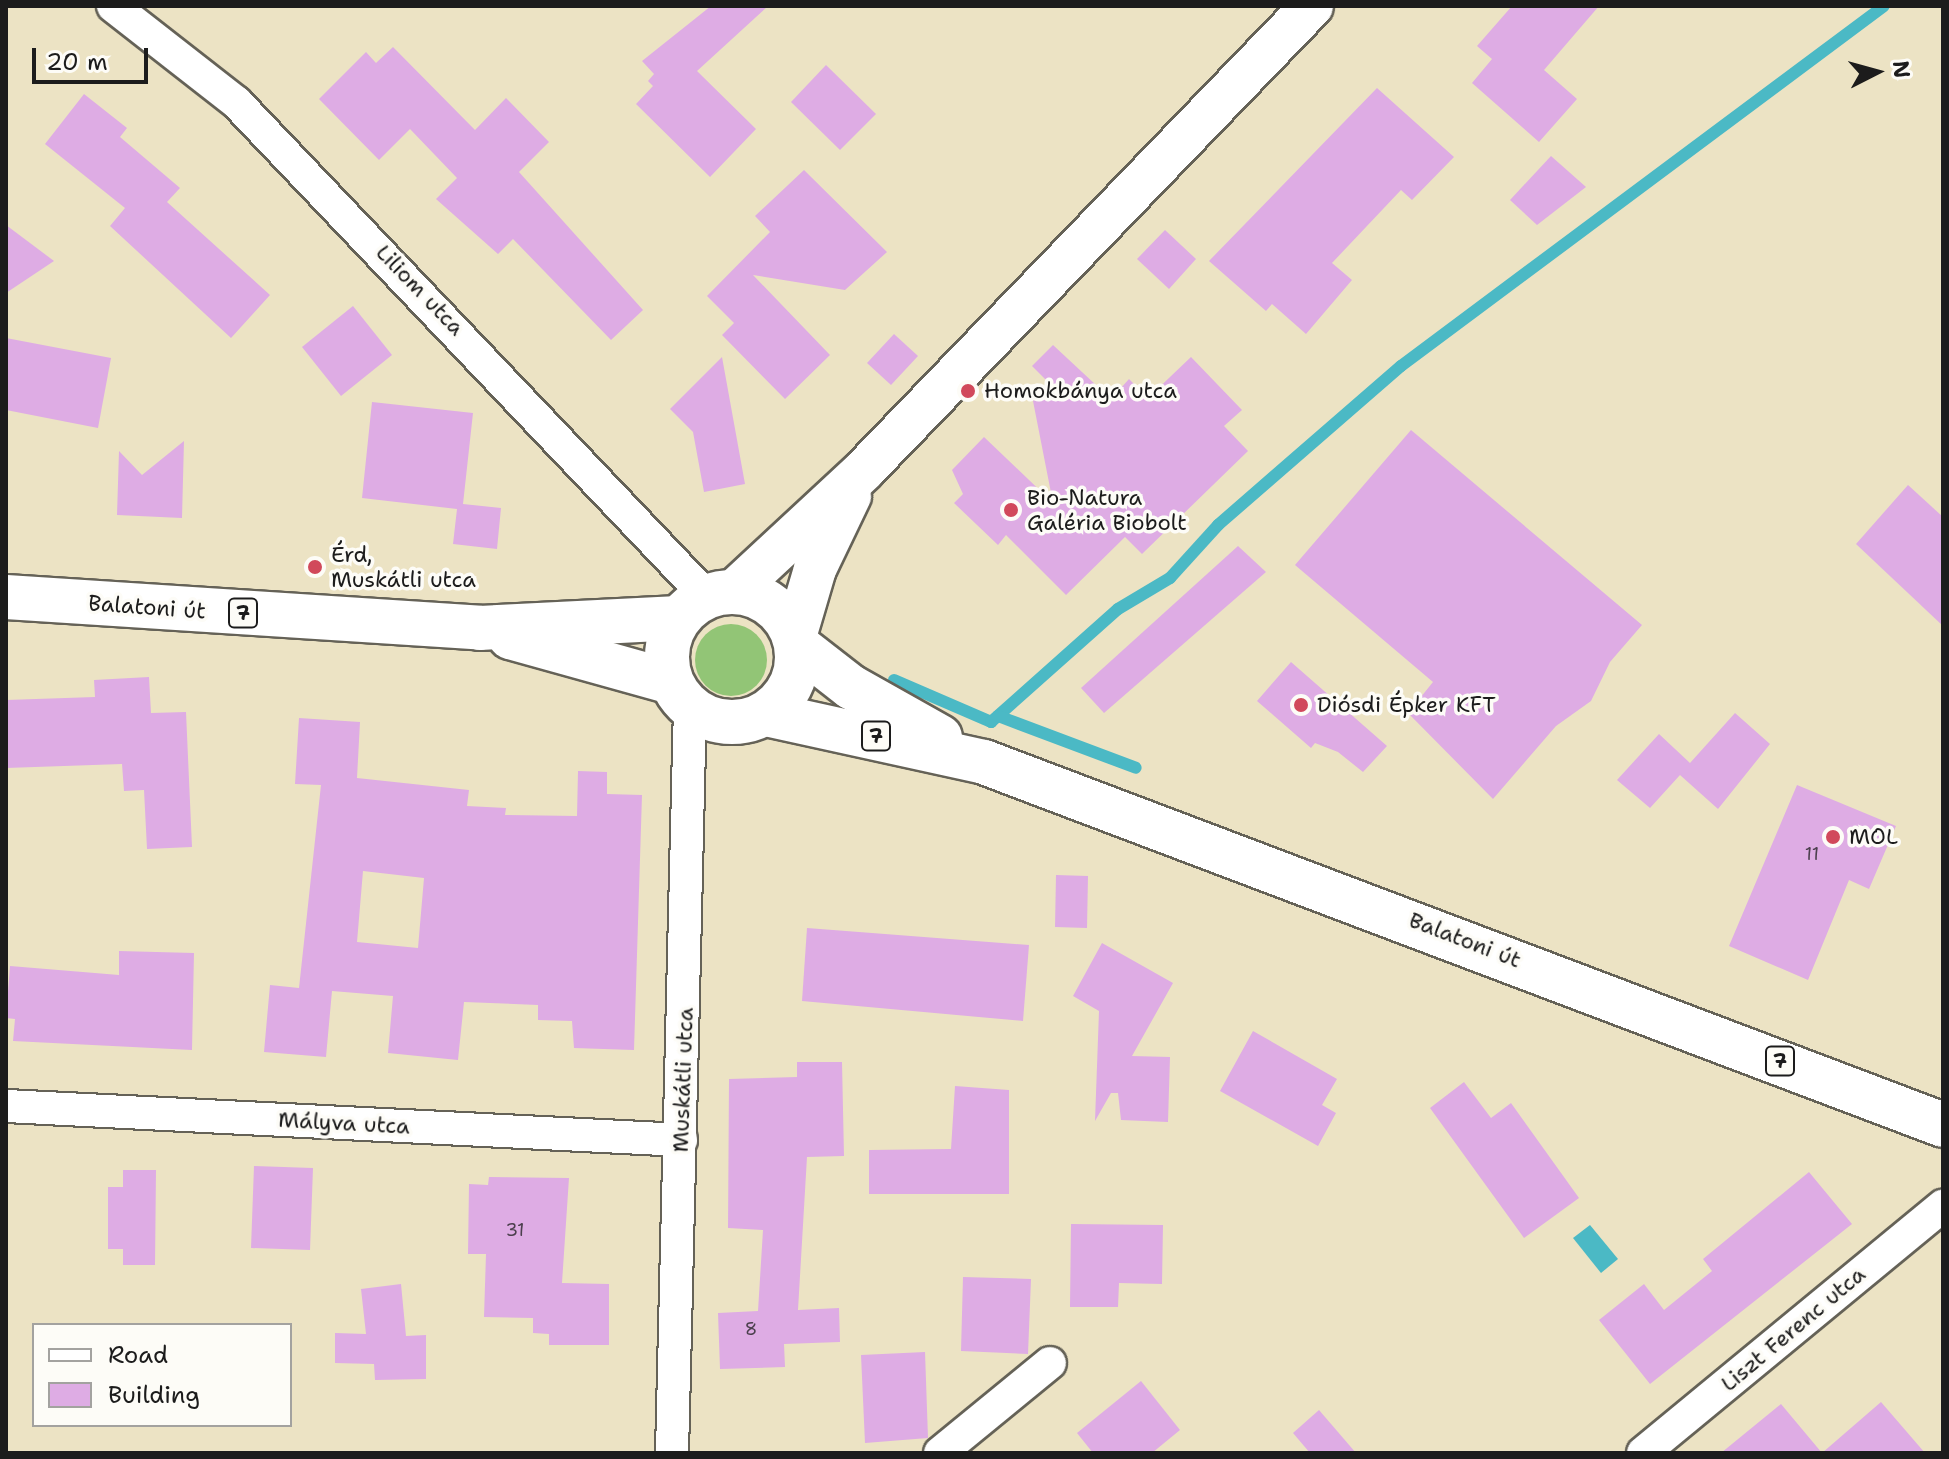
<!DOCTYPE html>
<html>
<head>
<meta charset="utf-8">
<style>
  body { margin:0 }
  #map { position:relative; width:1949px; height:1459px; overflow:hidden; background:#ece3c4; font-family:"Shantell Sans",sans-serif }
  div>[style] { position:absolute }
  .green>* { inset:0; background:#92c576 }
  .round { border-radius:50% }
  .water>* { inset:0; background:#4bb9c5 }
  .stream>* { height:12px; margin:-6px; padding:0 6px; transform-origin:6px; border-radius:6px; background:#4bb9c5 }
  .building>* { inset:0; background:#deace4 }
  .roads { filter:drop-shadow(2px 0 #656257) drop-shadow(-2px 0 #656257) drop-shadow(0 2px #656257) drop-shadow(0 -2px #656257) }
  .minor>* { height:32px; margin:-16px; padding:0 16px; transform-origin:16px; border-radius:16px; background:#fff }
  .tertiary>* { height:42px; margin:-21px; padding:0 21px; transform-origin:21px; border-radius:21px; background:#fff }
  .primary>* { height:44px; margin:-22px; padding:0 22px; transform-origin:22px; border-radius:22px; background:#fff }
  .primary>.ring { margin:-22px; padding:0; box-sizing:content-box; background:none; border:44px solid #fff; border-radius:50% }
  .dots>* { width:22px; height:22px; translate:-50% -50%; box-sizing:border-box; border:4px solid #fdfcf7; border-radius:50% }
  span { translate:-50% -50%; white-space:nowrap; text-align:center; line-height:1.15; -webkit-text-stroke:7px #fdfcf7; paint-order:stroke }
  .number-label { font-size:18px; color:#4c404e }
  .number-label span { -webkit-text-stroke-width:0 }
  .shield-label span { padding:2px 6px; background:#fdfcf7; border:2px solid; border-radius:6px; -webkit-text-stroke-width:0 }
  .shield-label { font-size:20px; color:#1c1c1c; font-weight:700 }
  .street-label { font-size:22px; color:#1c1c1c }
  .poi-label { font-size:22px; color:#1c1c1c }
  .left { translate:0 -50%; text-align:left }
  .frame { position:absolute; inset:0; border:8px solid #1c1c1c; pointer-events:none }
  .legend { position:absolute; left:32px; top:1323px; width:260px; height:104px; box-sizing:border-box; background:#fdfcf7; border:2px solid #a3a29f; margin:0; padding:10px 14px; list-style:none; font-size:24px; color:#1c1c1c }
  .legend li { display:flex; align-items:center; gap:16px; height:40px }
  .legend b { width:40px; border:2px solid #a3a29f }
  .north { position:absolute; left:1837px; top:32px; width:80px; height:80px; -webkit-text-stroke:6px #fdfcf7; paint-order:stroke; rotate:84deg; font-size:22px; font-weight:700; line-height:32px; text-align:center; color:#1c1c1c }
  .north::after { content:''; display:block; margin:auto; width:28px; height:36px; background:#1c1c1c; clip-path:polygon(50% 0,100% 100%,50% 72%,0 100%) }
  .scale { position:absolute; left:32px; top:48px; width:116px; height:36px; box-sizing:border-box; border:4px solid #1c1c1c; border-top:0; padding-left:10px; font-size:24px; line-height:28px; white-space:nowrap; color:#1c1c1c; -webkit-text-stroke:6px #fdfcf7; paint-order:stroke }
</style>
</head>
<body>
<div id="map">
  <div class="green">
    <div class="round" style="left:695px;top:624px;width:72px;height:72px"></div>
  </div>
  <div class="water">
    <div style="clip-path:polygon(1590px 1225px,1618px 1259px,1601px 1273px,1573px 1238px)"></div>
  </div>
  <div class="stream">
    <div style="left:894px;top:680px;width:106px;rotate:23.4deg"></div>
    <div style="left:991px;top:722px;width:170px;rotate:-41.7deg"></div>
    <div style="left:1118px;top:609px;width:61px;rotate:-30.8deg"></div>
    <div style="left:1170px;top:578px;width:72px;rotate:-47.8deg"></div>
    <div style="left:1218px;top:525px;width:242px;rotate:-41deg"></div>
    <div style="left:1401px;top:366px;width:602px;rotate:-36.7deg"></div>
    <div style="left:998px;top:716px;width:147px;rotate:20.6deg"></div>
  </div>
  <div class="building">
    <div style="clip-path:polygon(711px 6px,768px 6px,697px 71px,756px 129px,710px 177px,636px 104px,653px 86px,648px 81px,654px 74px,642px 61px)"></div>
    <div style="clip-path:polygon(1512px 6px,1599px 6px,1544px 70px,1577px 99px,1539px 142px,1472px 83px,1492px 59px,1477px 46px)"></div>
    <div style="clip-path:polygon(393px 47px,475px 130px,506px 98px,549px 142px,519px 172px,643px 310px,611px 340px,513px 239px,498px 254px,436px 199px,457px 178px,410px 129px,379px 160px,319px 99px,366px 52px,376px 63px)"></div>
    <div style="clip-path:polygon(826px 65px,876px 114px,840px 150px,791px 102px)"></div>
    <div style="clip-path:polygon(1377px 88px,1454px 157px,1412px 200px,1401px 190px,1332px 263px,1352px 280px,1306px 334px,1272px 304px,1266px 311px,1209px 261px)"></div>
    <div style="clip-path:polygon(84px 94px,127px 128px,120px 137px,180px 188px,167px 202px,270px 295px,231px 338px,110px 226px,125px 208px,45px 144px)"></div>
    <div style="clip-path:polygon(1551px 156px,1586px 187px,1537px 225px,1510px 200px)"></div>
    <div style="clip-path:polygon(804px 170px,887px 252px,845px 290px,753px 275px,830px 355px,785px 399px,722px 335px,734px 323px,707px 296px,770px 232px,755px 216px)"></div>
    <div style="clip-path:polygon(6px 225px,54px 261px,6px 293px)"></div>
    <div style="clip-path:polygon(1165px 230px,1196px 259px,1169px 289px,1137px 259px)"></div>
    <div style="clip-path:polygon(353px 306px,392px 355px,341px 396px,302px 347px)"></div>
    <div style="clip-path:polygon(894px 334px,918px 356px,891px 385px,867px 363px)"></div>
    <div style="clip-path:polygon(6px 338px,111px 358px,98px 428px,6px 410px)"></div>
    <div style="clip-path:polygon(1053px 345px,1111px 399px,1129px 379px,1148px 398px,1191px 357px,1242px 410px,1224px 426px,1248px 451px,1142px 554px,1125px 537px,1066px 595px,1006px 535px,998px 545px,954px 503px,963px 494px,952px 470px,984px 437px,1053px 503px,1033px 401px,1049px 383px,1032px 366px)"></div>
    <div style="clip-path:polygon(722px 357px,745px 484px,704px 492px,693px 432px,670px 409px)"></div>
    <div style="clip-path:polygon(372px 402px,473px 413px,463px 504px,501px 508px,497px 549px,453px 544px,457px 509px,362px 498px)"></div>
    <div style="clip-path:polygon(1411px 430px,1642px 625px,1610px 662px,1591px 701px,1556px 726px,1493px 799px,1408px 713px,1433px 682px,1295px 565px)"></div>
    <div style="clip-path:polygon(184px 441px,182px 518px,117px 515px,119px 451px,142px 475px)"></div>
    <div style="clip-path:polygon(1908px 485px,1943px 517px,1943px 626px,1856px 544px)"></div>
    <div style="clip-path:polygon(1238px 546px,1266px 572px,1104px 713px,1081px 688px)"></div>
    <div style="clip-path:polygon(1291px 662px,1387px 746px,1363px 772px,1338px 752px,1315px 743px,1311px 748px,1257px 701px)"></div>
    <div style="clip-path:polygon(149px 677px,151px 713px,186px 712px,192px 847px,147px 849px,144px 790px,124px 791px,122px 764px,6px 768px,6px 700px,95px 697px,94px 680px)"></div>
    <div style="clip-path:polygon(1735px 713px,1770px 744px,1718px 809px,1680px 775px,1650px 808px,1617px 780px,1659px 734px,1690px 763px)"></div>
    <div style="clip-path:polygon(evenodd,299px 718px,360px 722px,357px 778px,469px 790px,467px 806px,506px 808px,505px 815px,577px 816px,578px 771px,607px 772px,607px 794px,642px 795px,634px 1050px,574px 1048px,572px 1021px,538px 1020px,538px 1005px,464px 1002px,458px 1060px,388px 1053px,393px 996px,332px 991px,326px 1057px,264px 1052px,270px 985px,299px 988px,321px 785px,295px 784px,299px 718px,363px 871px,424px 878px,418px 948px,357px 942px,363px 871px)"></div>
    <div style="clip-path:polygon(1797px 785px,1896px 826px,1869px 889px,1849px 880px,1808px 980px,1729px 946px)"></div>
    <div style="clip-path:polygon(1056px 875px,1088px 876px,1087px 928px,1055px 927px)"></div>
    <div style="clip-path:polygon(807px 928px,1029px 945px,1023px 1021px,802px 1001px)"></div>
    <div style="clip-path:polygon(1102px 943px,1173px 983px,1132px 1056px,1170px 1057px,1168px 1122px,1121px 1120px,1118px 1093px,1111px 1093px,1095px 1121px,1099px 1011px,1073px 996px)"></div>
    <div style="clip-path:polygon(119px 951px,194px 953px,192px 1050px,13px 1041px,15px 1019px,6px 1018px,10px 966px,119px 975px)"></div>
    <div style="clip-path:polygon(1253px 1031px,1337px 1079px,1322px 1105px,1336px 1113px,1318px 1146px,1220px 1091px)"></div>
    <div style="clip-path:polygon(797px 1062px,842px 1062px,844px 1156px,807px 1157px,798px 1310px,839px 1308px,840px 1342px,784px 1344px,785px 1367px,720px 1369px,718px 1313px,758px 1311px,763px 1230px,728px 1228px,729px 1079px,797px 1077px)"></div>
    <div style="clip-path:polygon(1464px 1082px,1491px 1118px,1511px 1103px,1579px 1198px,1524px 1238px,1430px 1108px)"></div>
    <div style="clip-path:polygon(955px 1086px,1009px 1090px,1009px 1194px,869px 1194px,869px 1150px,951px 1149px)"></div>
    <div style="clip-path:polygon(254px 1166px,313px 1168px,310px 1250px,251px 1248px)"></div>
    <div style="clip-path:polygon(123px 1170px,156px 1170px,155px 1265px,123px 1265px,123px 1249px,108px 1249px,108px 1187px,123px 1187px)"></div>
    <div style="clip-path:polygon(1809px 1172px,1852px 1224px,1650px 1384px,1599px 1320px,1644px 1284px,1664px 1310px,1712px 1271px,1703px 1259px)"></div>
    <div style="clip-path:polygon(489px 1177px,569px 1178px,562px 1283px,609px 1284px,609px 1345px,549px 1345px,549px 1334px,533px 1333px,533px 1318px,484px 1317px,486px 1254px,468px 1254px,469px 1184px,488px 1185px)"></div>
    <div style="clip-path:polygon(1071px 1224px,1163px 1225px,1162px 1284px,1119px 1283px,1118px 1307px,1070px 1307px)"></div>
    <div style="clip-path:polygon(963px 1277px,1031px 1279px,1028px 1354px,961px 1351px)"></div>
    <div style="clip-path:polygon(401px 1284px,406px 1336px,426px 1335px,426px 1379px,375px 1380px,374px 1364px,335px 1363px,335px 1333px,366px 1334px,361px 1289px)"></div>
    <div style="clip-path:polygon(925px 1352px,928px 1438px,865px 1443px,861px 1355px)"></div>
    <div style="clip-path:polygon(1141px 1381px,1180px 1430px,1152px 1453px,1093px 1453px,1077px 1433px)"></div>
    <div style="clip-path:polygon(1881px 1402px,1925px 1453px,1721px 1453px,1781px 1404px,1822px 1453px)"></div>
    <div style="clip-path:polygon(1319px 1410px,1356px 1453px,1310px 1453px,1293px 1433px)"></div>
  </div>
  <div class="roads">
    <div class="minor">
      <div style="left:113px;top:6px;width:156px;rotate:38deg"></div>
      <div style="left:236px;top:102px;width:682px;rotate:46.43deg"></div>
      <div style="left:6px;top:1106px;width:676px;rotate:2.88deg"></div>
      <div style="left:672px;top:1453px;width:745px;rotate:-88.62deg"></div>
      <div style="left:940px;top:1453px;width:142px;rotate:-39.3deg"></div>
      <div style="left:1643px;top:1453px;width:389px;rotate:-39.5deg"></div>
    </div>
    <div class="tertiary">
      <div style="left:734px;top:591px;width:178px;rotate:-42.9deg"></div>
      <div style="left:864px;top:470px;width:645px;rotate:-46.01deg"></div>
      <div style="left:795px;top:637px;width:71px;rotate:-73.6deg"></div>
      <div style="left:815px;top:569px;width:81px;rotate:-64.4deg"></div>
    </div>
    <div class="primary">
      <div class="ring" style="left:667px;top:592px;width:86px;height:86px"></div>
      <div style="left:6px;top:597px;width:475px;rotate:3.7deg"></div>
      <div style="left:480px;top:628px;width:199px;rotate:-2.9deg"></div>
      <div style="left:510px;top:637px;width:167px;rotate:15.6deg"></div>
      <div style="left:797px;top:645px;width:68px;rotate:37.9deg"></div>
      <div style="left:851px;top:687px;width:102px;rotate:29.3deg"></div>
      <div style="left:766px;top:714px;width:223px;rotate:12.4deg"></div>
      <div style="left:984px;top:762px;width:1025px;rotate:20.73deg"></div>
    </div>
  </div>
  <div class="dots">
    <div style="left:968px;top:391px;background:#d1495b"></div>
    <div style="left:1011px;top:510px;background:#d1495b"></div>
    <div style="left:315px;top:567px;background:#d1495b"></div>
    <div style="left:1301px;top:705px;background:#d1495b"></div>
    <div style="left:1833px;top:837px;background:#d1495b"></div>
  </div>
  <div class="number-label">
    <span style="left:1812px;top:854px">11</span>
    <span style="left:515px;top:1230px">31</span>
    <span style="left:751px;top:1329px">8</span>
  </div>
  <div class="shield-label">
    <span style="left:243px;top:613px">7</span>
    <span style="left:876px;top:736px">7</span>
    <span style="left:1780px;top:1061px">7</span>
  </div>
  <div class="street-label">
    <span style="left:420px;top:290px;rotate:46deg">Liliom utca</span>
    <span style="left:147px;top:607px;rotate:4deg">Balatoni út</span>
    <span style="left:1465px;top:940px;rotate:21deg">Balatoni út</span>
    <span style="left:683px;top:1080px;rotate:-88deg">Muskátli utca</span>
    <span style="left:344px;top:1123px;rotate:3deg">Mályva utca</span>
    <span style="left:1793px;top:1329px;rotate:-40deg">Liszt Ferenc utca</span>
  </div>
  <div class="poi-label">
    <span class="left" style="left:984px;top:391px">Homokbánya utca</span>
    <span class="left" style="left:1027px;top:510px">Bio-Natura<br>Galéria Biobolt</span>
    <span class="left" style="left:331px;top:567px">Érd,<br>Muskátli utca</span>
    <span class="left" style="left:1317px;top:705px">Diósdi Épker KFT</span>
    <span class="left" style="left:1849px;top:837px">MOL</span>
  </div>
  <div class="frame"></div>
  <ul class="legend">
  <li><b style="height:10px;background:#fff"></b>Road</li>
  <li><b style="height:22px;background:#deace4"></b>Building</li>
  </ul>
  <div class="north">N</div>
  <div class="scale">20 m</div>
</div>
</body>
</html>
